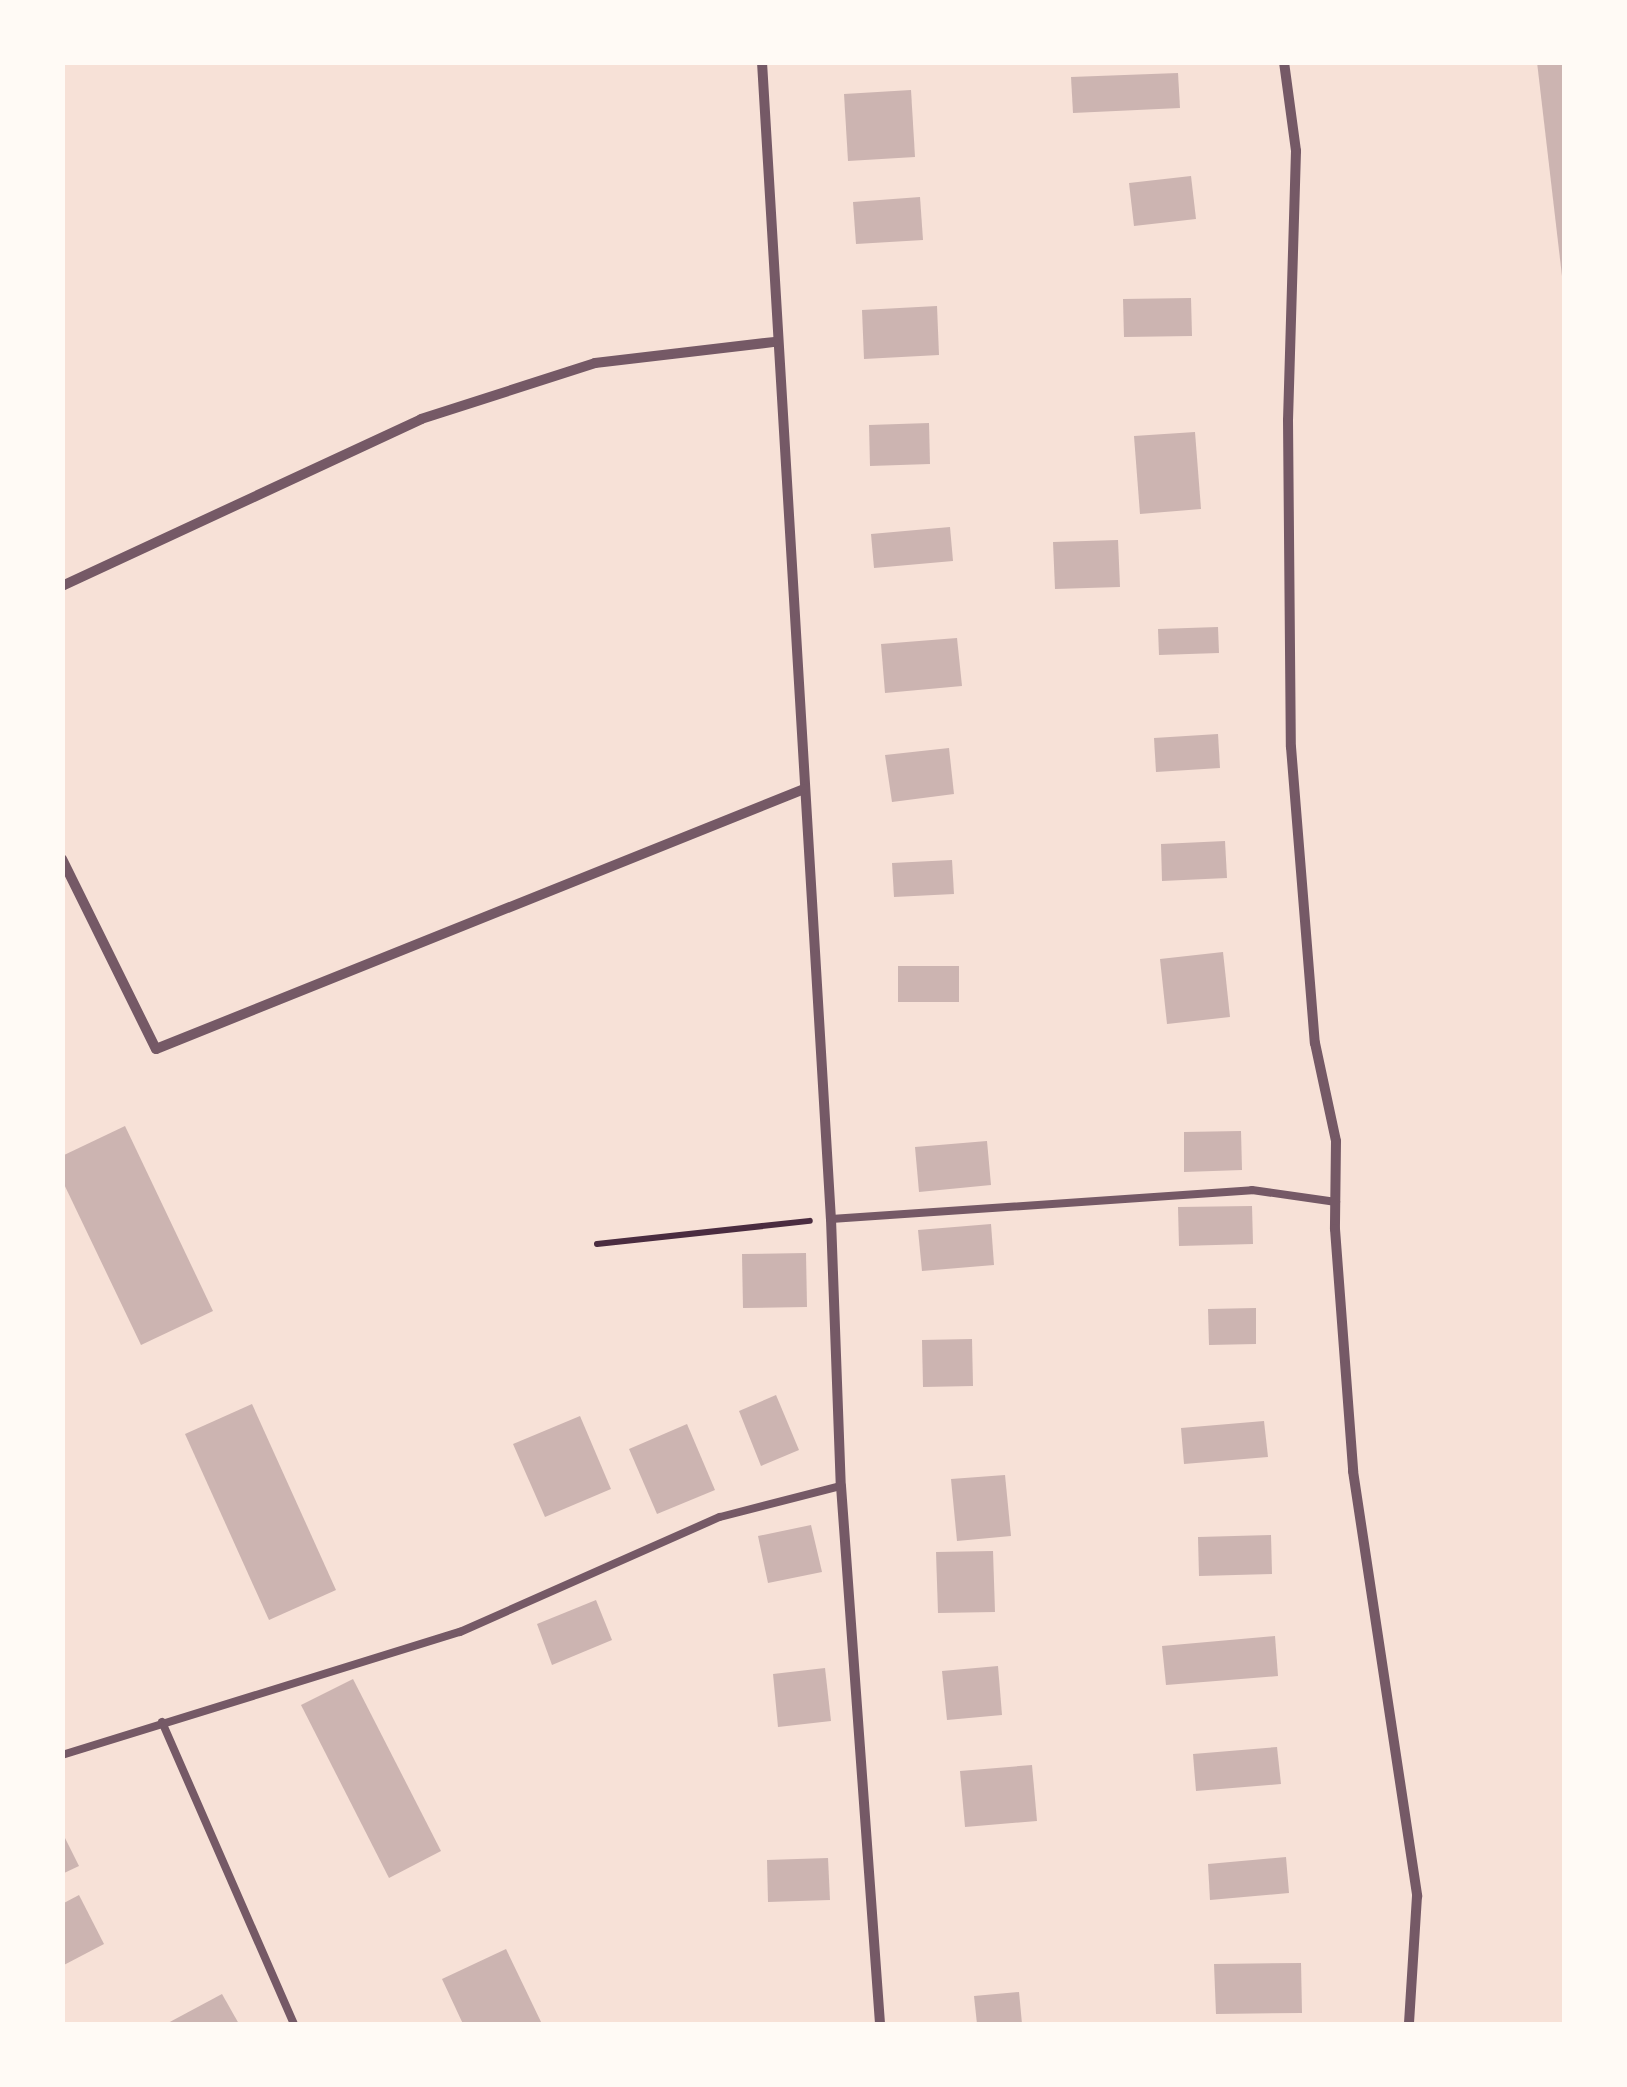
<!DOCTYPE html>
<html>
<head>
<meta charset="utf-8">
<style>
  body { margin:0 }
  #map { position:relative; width:1627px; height:2087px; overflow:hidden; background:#f7e1d7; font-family:"Noto Sans",sans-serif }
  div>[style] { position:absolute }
  .building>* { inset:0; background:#ccb4b1 }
  .path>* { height:6px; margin:-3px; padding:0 3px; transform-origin:3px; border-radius:3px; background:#4a2c40 }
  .service>* { height:8px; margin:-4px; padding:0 4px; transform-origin:4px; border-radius:4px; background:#755966 }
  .minor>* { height:10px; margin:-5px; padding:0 5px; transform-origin:5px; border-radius:5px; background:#755966 }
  span { translate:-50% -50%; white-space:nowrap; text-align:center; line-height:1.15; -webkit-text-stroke:10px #fffaf5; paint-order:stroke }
  .frame { position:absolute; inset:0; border:65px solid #fffaf5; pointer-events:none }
</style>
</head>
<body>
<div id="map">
  <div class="building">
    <div style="clip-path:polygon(1537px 62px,1564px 62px,1564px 276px,1562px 276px)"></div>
    <div style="clip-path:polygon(1178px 73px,1180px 108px,1073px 113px,1071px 77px)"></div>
    <div style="clip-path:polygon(911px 90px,915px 157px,848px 161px,844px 94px)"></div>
    <div style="clip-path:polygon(1191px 176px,1196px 219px,1134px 226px,1129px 183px)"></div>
    <div style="clip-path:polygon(920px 197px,923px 240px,856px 244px,853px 202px)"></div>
    <div style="clip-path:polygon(1191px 298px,1192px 336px,1124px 337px,1123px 299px)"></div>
    <div style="clip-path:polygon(937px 306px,939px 355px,864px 359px,862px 310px)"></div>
    <div style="clip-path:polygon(929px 423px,930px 464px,870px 466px,869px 425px)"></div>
    <div style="clip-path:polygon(1195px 432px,1201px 509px,1140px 514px,1134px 436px)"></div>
    <div style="clip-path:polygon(950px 527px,953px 561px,874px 568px,871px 534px)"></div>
    <div style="clip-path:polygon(1118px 540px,1120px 587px,1055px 589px,1053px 542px)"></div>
    <div style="clip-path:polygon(1218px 627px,1219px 653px,1159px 655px,1158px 629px)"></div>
    <div style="clip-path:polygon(957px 638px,962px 686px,885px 693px,881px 644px)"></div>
    <div style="clip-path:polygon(1218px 734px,1220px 768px,1156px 772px,1154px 738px)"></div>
    <div style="clip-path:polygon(949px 748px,954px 794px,892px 802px,885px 755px)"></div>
    <div style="clip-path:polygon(1225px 841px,1227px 878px,1162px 881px,1161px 844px)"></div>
    <div style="clip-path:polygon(952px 860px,954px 894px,894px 897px,892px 863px)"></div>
    <div style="clip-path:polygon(1223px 952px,1230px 1017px,1167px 1024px,1160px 959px)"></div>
    <div style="clip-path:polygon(898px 966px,959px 966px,959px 1002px,898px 1002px)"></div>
    <div style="clip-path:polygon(125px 1126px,213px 1311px,141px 1345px,62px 1180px,62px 1156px)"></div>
    <div style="clip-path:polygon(1241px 1131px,1242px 1170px,1184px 1172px,1184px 1132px)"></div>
    <div style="clip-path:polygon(987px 1141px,991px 1185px,919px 1192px,915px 1147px)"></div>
    <div style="clip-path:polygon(1252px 1206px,1253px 1244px,1179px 1246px,1178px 1207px)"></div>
    <div style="clip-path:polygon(991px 1224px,994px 1265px,922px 1271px,918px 1230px)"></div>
    <div style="clip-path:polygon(806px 1253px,807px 1307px,743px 1308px,742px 1254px)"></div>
    <div style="clip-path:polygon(1256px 1308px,1256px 1344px,1209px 1345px,1208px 1309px)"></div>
    <div style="clip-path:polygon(972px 1339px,973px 1386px,923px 1387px,922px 1340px)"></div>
    <div style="clip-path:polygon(776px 1395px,799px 1450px,761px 1466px,739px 1411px)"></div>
    <div style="clip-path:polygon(252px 1404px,336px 1590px,269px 1620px,185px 1434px)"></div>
    <div style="clip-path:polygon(580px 1416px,611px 1489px,545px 1517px,513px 1444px)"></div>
    <div style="clip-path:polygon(1264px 1421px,1268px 1457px,1184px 1464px,1181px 1428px)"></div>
    <div style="clip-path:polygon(687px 1424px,715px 1490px,657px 1514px,629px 1449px)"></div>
    <div style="clip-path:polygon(1005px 1475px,1011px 1536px,957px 1541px,951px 1479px)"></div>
    <div style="clip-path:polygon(811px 1525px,822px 1572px,768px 1583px,758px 1536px)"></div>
    <div style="clip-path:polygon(1271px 1535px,1272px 1574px,1199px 1576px,1198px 1537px)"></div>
    <div style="clip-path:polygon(993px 1551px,995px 1612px,938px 1613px,936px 1552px)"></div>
    <div style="clip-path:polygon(596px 1600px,612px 1640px,552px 1665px,537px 1624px)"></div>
    <div style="clip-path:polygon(1275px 1636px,1278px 1676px,1166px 1685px,1162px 1646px)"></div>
    <div style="clip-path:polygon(998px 1666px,1002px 1715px,947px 1720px,942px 1671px)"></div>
    <div style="clip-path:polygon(825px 1668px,831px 1721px,778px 1727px,773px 1674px)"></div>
    <div style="clip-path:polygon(353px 1679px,441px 1851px,389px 1878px,301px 1705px)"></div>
    <div style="clip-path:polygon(1277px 1747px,1281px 1784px,1196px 1791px,1193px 1754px)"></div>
    <div style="clip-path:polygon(1032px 1765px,1037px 1821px,965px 1827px,960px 1771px)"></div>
    <div style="clip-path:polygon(62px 1832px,79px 1866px,62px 1874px)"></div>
    <div style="clip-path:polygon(1286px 1857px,1289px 1893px,1210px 1900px,1208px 1864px)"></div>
    <div style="clip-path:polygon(828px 1858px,830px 1900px,768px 1902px,767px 1860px)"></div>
    <div style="clip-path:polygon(79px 1895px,104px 1944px,62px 1966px,62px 1904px)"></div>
    <div style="clip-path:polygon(506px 1949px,542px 2024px,463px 2024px,442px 1979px)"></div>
    <div style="clip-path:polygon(1301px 1963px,1302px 2013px,1216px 2014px,1214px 1964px)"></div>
    <div style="clip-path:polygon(1019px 1992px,1022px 2024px,977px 2024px,974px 1996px)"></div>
    <div style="clip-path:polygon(222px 1994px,239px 2024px,166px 2024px)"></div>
  </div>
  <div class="path">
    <div style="left:597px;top:1244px;width:214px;rotate:-6.2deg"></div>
  </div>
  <div class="service">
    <div style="left:831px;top:1219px;width:422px;rotate:-3.9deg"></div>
    <div style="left:1252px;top:1190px;width:85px;rotate:8.1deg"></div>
    <div style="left:162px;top:1722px;width:330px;rotate:66.4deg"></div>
    <div style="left:62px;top:1755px;width:417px;rotate:-17.2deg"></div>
    <div style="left:460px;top:1632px;width:284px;rotate:-23.9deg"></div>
    <div style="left:720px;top:1517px;width:125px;rotate:-14.4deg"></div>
  </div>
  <div class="minor">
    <div style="left:762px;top:62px;width:1159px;rotate:86.59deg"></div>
    <div style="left:831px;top:1219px;width:267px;rotate:87.9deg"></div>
    <div style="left:841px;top:1486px;width:539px;rotate:85.85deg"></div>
    <div style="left:1284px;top:62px;width:90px;rotate:82.3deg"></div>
    <div style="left:1296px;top:151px;width:269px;rotate:91.7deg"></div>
    <div style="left:1288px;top:420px;width:327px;rotate:89.5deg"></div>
    <div style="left:1291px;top:747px;width:297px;rotate:85.4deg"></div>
    <div style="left:1315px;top:1043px;width:100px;rotate:77.9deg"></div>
    <div style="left:1336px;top:1141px;width:88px;rotate:90.7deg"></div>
    <div style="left:1335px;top:1229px;width:243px;rotate:85.7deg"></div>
    <div style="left:1353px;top:1471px;width:430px;rotate:81.4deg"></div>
    <div style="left:1417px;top:1896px;width:128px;rotate:93.6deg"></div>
    <div style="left:62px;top:586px;width:396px;rotate:-24.9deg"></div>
    <div style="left:421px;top:419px;width:183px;rotate:-17.8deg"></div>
    <div style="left:595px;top:363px;width:181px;rotate:-6.7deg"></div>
    <div style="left:62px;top:859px;width:212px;rotate:63.7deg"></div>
    <div style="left:156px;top:1049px;width:698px;rotate:-21.86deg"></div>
  </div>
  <div class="frame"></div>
</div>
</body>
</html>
